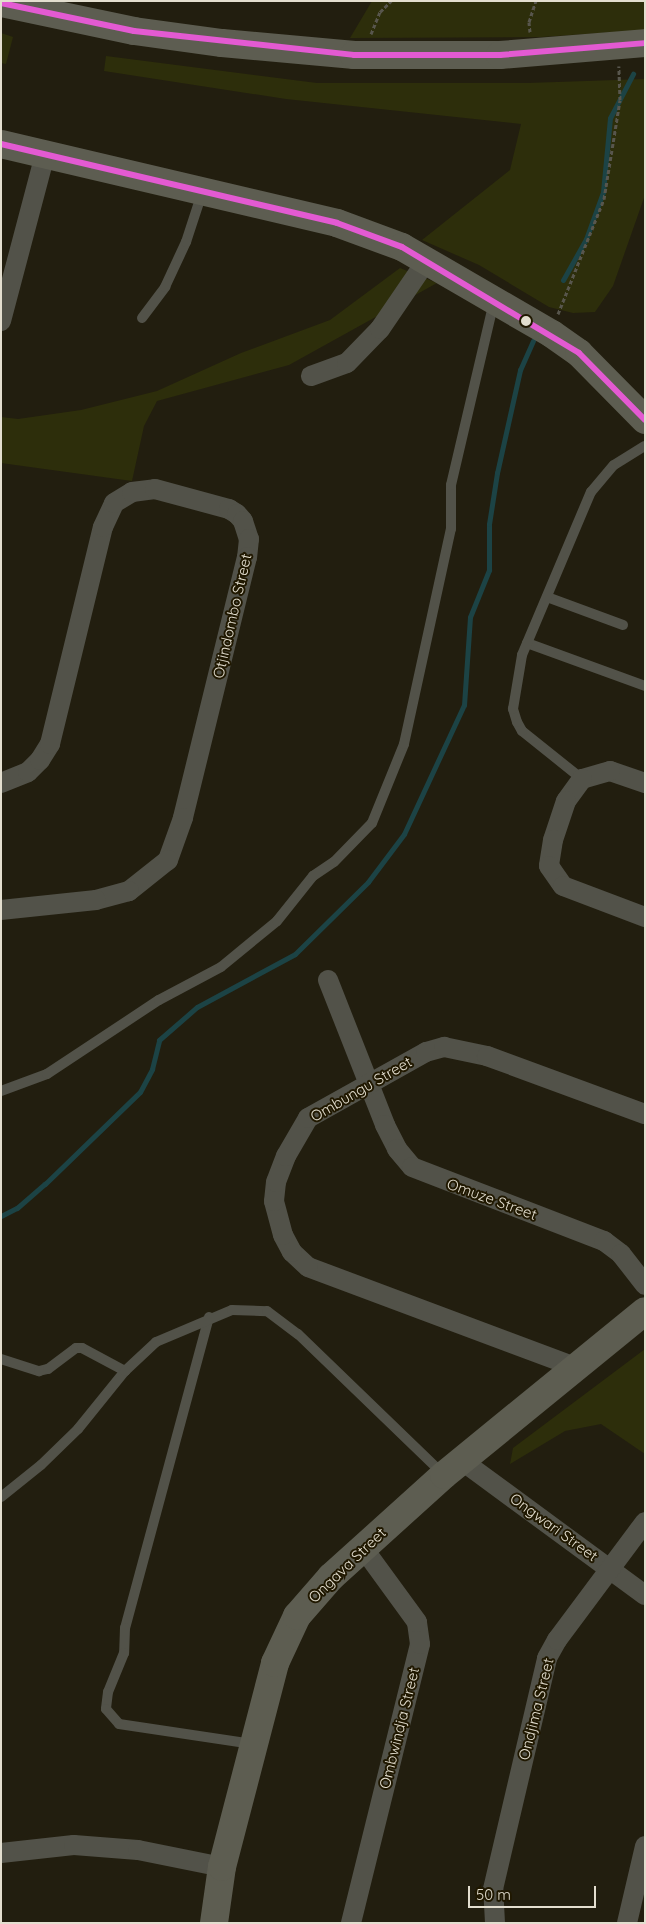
<!DOCTYPE html>
<html>
<head>
<meta charset="utf-8">
<style>
  body { margin:0 }
  #map { position:relative; width:646px; height:1924px; overflow:hidden; background:#221e0f; font-family:Quicksand,sans-serif }
  div>[style] { position:absolute }
  .green>* { inset:0; background:#2d2e0b }
  .stream>* { height:5px; margin:-2.5px; padding:0 2.5px; transform-origin:2.5px; border-radius:2.5px; background:#1c4345 }
  .path>* { height:3px; margin-top:-1.5px; transform-origin:0; background:repeating-linear-gradient(90deg,#58564d 0 4px,transparent 0 6.5px) }
  .lane>* { height:10px; margin:-5px; padding:0 5px; transform-origin:5px; border-radius:5px; background:#525249 }
  .street>* { height:20px; margin:-10px; padding:0 10px; transform-origin:10px; border-radius:10px; background:#525249 }
  .secondary>* { height:28px; margin:-14px; padding:0 14px; transform-origin:14px; border-radius:14px; background:#5d5d51 }
  .bus-1>* { height:6px; margin:-3px; padding:0 3px; transform-origin:3px; border-radius:3px; background:#e35ad2 }
  .dots>* { width:14px; height:14px; translate:-50% -50%; box-sizing:border-box; border:2px solid #201800; border-radius:50% }
  span { translate:-50% -50%; white-space:nowrap; text-align:center; line-height:1.15; -webkit-text-stroke:4px #201800; paint-order:stroke }
  .street-label { font-size:15px; color:#e3decf }
  .frame { position:absolute; inset:0; border:2px solid #e3decf; pointer-events:none }
  .scale { position:absolute; left:468px; top:1886px; width:128px; height:22px; box-sizing:border-box; border:2px solid #e3decf; border-top:0; padding-left:6px; font-size:15px; line-height:18px; white-space:nowrap; color:#e3decf; -webkit-text-stroke:4px #201800; paint-order:stroke }
</style>
</head>
<body>
<div id="map">
  <div class="green">
    <div style="clip-path:polygon(372px 1px,645px 1px,645px 30px,541px 37px,350px 38px)"></div>
    <div style="clip-path:polygon(1px 33px,13px 37px,6px 64px,1px 63px)"></div>
    <div style="clip-path:polygon(106px 56px,317px 83px,528px 83px,645px 79px,645px 195px,613px 286px,595px 312px,573px 313px,549px 307px,479px 265px,422px 240px,510px 170px,521px 124px,286px 99px,104px 71px)"></div>
    <div style="clip-path:polygon(400px 268px,437px 283px,289px 365px,157px 401px,144px 426px,132px 481px,1px 463px,1px 417px,18px 419px,81px 410px,157px 391px,241px 353px,330px 320px)"></div>
    <div style="clip-path:polygon(645px 1349px,645px 1454px,601px 1424px,565px 1431px,510px 1464px,513px 1448px)"></div>
  </div>
  <div class="stream">
    <div style="left:563px;top:280px;width:47px;rotate:-60.7deg"></div>
    <div style="left:586px;top:239px;width:50px;rotate:-70.1deg"></div>
    <div style="left:603px;top:192px;width:74px;rotate:-84.6deg"></div>
    <div style="left:610px;top:118px;width:50px;rotate:-62.4deg"></div>
    <div style="left:1px;top:1216px;width:18px;rotate:-27deg"></div>
    <div style="left:17px;top:1208px;width:37px;rotate:-41deg"></div>
    <div style="left:45px;top:1184px;width:132px;rotate:-44.1deg"></div>
    <div style="left:140px;top:1092px;width:26px;rotate:-62deg"></div>
    <div style="left:152px;top:1069px;width:30px;rotate:-76deg"></div>
    <div style="left:159px;top:1040px;width:50px;rotate:-41deg"></div>
    <div style="left:197px;top:1007px;width:111px;rotate:-28.4deg"></div>
    <div style="left:295px;top:954px;width:103px;rotate:-44.6deg"></div>
    <div style="left:368px;top:882px;width:60px;rotate:-53.1deg"></div>
    <div style="left:404px;top:834px;width:142px;rotate:-65.1deg"></div>
    <div style="left:464px;top:705px;width:88px;rotate:-86.1deg"></div>
    <div style="left:470px;top:617px;width:51px;rotate:-68deg"></div>
    <div style="left:489px;top:570px;width:46px;rotate:-90deg"></div>
    <div style="left:489px;top:524px;width:52px;rotate:-81.1deg"></div>
    <div style="left:497px;top:473px;width:106px;rotate:-77.4deg"></div>
    <div style="left:520px;top:370px;width:32px;rotate:-66deg"></div>
  </div>
  <div class="path">
    <div style="left:530px;top:32px;width:10px;rotate:-96deg"></div>
    <div style="left:529px;top:22px;width:22px;rotate:-72deg"></div>
    <div style="left:371px;top:34px;width:24px;rotate:-68deg"></div>
    <div style="left:380px;top:12px;width:16px;rotate:-45deg"></div>
    <div style="left:558px;top:314px;width:124px;rotate:-68.2deg"></div>
    <div style="left:604px;top:199px;width:100px;rotate:-80.8deg"></div>
    <div style="left:620px;top:100px;width:34px;rotate:-92deg"></div>
  </div>
  <div class="lane">
    <div style="left:142px;top:318px;width:39px;rotate:-53deg"></div>
    <div style="left:165px;top:287px;width:50px;rotate:-65deg"></div>
    <div style="left:186px;top:242px;width:52px;rotate:-71.9deg"></div>
    <div style="left:547px;top:597px;width:81px;rotate:20.2deg"></div>
    <div style="left:527px;top:643px;width:126px;rotate:20deg"></div>
    <div style="left:582px;top:779px;width:77px;rotate:-141.3deg"></div>
    <div style="left:522px;top:731px;width:10px;rotate:-119deg"></div>
    <div style="left:517px;top:722px;width:14px;rotate:-107deg"></div>
    <div style="left:513px;top:709px;width:55px;rotate:-80.5deg"></div>
    <div style="left:522px;top:655px;width:177px;rotate:-67.1deg"></div>
    <div style="left:591px;top:492px;width:35px;rotate:-50deg"></div>
    <div style="left:614px;top:465px;width:36px;rotate:-32deg"></div>
    <div style="left:1px;top:1091px;width:49px;rotate:-20.3deg"></div>
    <div style="left:47px;top:1074px;width:134px;rotate:-33.5deg"></div>
    <div style="left:159px;top:1000px;width:70px;rotate:-28deg"></div>
    <div style="left:221px;top:967px;width:72px;rotate:-39.4deg"></div>
    <div style="left:277px;top:921px;width:58px;rotate:-51.3deg"></div>
    <div style="left:313px;top:876px;width:25px;rotate:-34deg"></div>
    <div style="left:334px;top:862px;width:54px;rotate:-45.7deg"></div>
    <div style="left:372px;top:823px;width:85px;rotate:-67.9deg"></div>
    <div style="left:404px;top:744px;width:220px;rotate:-77.7deg"></div>
    <div style="left:451px;top:529px;width:44px;rotate:-90deg"></div>
    <div style="left:451px;top:485px;width:188px;rotate:-76.8deg"></div>
    <div style="left:209px;top:1317px;width:322px;rotate:105.1deg"></div>
    <div style="left:125px;top:1628px;width:25px;rotate:92deg"></div>
    <div style="left:124px;top:1653px;width:42px;rotate:112.3deg"></div>
    <div style="left:108px;top:1692px;width:17px;rotate:97deg"></div>
    <div style="left:106px;top:1709px;width:20px;rotate:49deg"></div>
    <div style="left:119px;top:1724px;width:135px;rotate:8.5deg"></div>
    <div style="left:1px;top:1359px;width:40px;rotate:18deg"></div>
    <div style="left:39px;top:1371px;width:9px;rotate:-13deg"></div>
    <div style="left:48px;top:1369px;width:35px;rotate:-37deg"></div>
    <div style="left:76px;top:1348px;width:6px"></div>
    <div style="left:82px;top:1348px;width:49px;rotate:28.1deg"></div>
    <div style="left:1px;top:1497px;width:51px;rotate:-38.7deg"></div>
    <div style="left:41px;top:1465px;width:52px;rotate:-44.2deg"></div>
    <div style="left:78px;top:1429px;width:75px;rotate:-51deg"></div>
    <div style="left:125px;top:1371px;width:42px;rotate:-43.1deg"></div>
    <div style="left:156px;top:1342px;width:82px;rotate:-22.8deg"></div>
    <div style="left:232px;top:1310px;width:35px;rotate:2deg"></div>
    <div style="left:267px;top:1311px;width:39px;rotate:37deg"></div>
    <div style="left:298px;top:1334px;width:203px;rotate:44deg"></div>
  </div>
  <div class="street">
    <div style="left:1px;top:321px;width:172px;rotate:-75.2deg"></div>
    <div style="left:311px;top:376px;width:38px;rotate:-20deg"></div>
    <div style="left:347px;top:363px;width:47px;rotate:-45.9deg"></div>
    <div style="left:380px;top:329px;width:80px;rotate:-55.7deg"></div>
    <div style="left:1px;top:783px;width:29px;rotate:-22deg"></div>
    <div style="left:28px;top:772px;width:17px;rotate:-45deg"></div>
    <div style="left:40px;top:760px;width:19px;rotate:-58deg"></div>
    <div style="left:50px;top:744px;width:223px;rotate:-76.3deg"></div>
    <div style="left:103px;top:527px;width:26px;rotate:-65deg"></div>
    <div style="left:114px;top:503px;width:21px;rotate:-31deg"></div>
    <div style="left:132px;top:492px;width:23px;rotate:-7deg"></div>
    <div style="left:155px;top:489px;width:77px;rotate:15.1deg"></div>
    <div style="left:229px;top:509px;width:9px;rotate:32deg"></div>
    <div style="left:237px;top:514px;width:9px;rotate:49deg"></div>
    <div style="left:243px;top:521px;width:19px;rotate:72deg"></div>
    <div style="left:249px;top:539px;width:18px;rotate:96deg"></div>
    <div style="left:247px;top:557px;width:269px;rotate:103.8deg"></div>
    <div style="left:183px;top:818px;width:45px;rotate:109.7deg"></div>
    <div style="left:168px;top:860px;width:50px;rotate:141.5deg"></div>
    <div style="left:129px;top:891px;width:34px;rotate:165deg"></div>
    <div style="left:96px;top:900px;width:96px;rotate:174deg"></div>
    <div style="left:645px;top:783px;width:37px;rotate:-161deg"></div>
    <div style="left:610px;top:771px;width:29px;rotate:164deg"></div>
    <div style="left:582px;top:779px;width:27px;rotate:126deg"></div>
    <div style="left:566px;top:801px;width:41px;rotate:108.4deg"></div>
    <div style="left:553px;top:840px;width:26px;rotate:99deg"></div>
    <div style="left:549px;top:866px;width:24px;rotate:55deg"></div>
    <div style="left:563px;top:886px;width:88px;rotate:20.7deg"></div>
    <div style="left:328px;top:980px;width:156px;rotate:68.5deg"></div>
    <div style="left:385px;top:1125px;width:27px;rotate:63deg"></div>
    <div style="left:397px;top:1149px;width:23px;rotate:50deg"></div>
    <div style="left:412px;top:1167px;width:206px;rotate:21.1deg"></div>
    <div style="left:604px;top:1241px;width:21px;rotate:37deg"></div>
    <div style="left:621px;top:1254px;width:39px;rotate:52deg"></div>
    <div style="left:578px;top:1368px;width:288px;rotate:-159.5deg"></div>
    <div style="left:308px;top:1267px;width:22px;rotate:-137deg"></div>
    <div style="left:292px;top:1252px;width:19px;rotate:-118deg"></div>
    <div style="left:283px;top:1235px;width:35px;rotate:-105deg"></div>
    <div style="left:274px;top:1201px;width:19px;rotate:-84deg"></div>
    <div style="left:276px;top:1182px;width:28px;rotate:-69deg"></div>
    <div style="left:286px;top:1156px;width:44px;rotate:-59.9deg"></div>
    <div style="left:308px;top:1118px;width:135px;rotate:-29.2deg"></div>
    <div style="left:426px;top:1052px;width:19px;rotate:-16deg"></div>
    <div style="left:444px;top:1047px;width:44px;rotate:11.8deg"></div>
    <div style="left:487px;top:1056px;width:168px;rotate:20.2deg"></div>
    <div style="left:461px;top:1460px;width:228px;rotate:36.3deg"></div>
    <div style="left:1px;top:1853px;width:73px;rotate:-6.3deg"></div>
    <div style="left:74px;top:1845px;width:64px;rotate:4.5deg"></div>
    <div style="left:138px;top:1850px;width:86px;rotate:11.4deg"></div>
    <div style="left:351px;top:1923px;width:287px;rotate:-76.1deg"></div>
    <div style="left:420px;top:1644px;width:22px;rotate:-98deg"></div>
    <div style="left:417px;top:1622px;width:92px;rotate:-126.1deg"></div>
    <div style="left:495px;top:1923px;width:34px;rotate:-93deg"></div>
    <div style="left:493px;top:1889px;width:237px;rotate:-76.8deg"></div>
    <div style="left:547px;top:1658px;width:21px;rotate:-61deg"></div>
    <div style="left:557px;top:1640px;width:147px;rotate:-53.3deg"></div>
    <div style="left:627px;top:1923px;width:79px;rotate:-76.8deg"></div>
  </div>
  <div class="secondary">
    <div style="left:1px;top:3px;width:136px;rotate:11.9deg"></div>
    <div style="left:134px;top:31px;width:89px;rotate:7.8deg"></div>
    <div style="left:222px;top:43px;width:133px;rotate:5.2deg"></div>
    <div style="left:354px;top:55px;width:146px"></div>
    <div style="left:500px;top:55px;width:145px;rotate:-4.7deg"></div>
    <div style="left:1px;top:144px;width:345px;rotate:13.2deg"></div>
    <div style="left:337px;top:223px;width:69px;rotate:20.3deg"></div>
    <div style="left:402px;top:247px;width:173px;rotate:30.1deg"></div>
    <div style="left:552px;top:334px;width:33px;rotate:35deg"></div>
    <div style="left:579px;top:353px;width:94px;rotate:45.4deg"></div>
    <div style="left:214px;top:1923px;width:57px;rotate:-81.9deg"></div>
    <div style="left:222px;top:1867px;width:211px;rotate:-75.4deg"></div>
    <div style="left:275px;top:1663px;width:52px;rotate:-64.9deg"></div>
    <div style="left:297px;top:1616px;width:52px;rotate:-48.9deg"></div>
    <div style="left:331px;top:1577px;width:152px;rotate:-42.1deg"></div>
    <div style="left:444px;top:1475px;width:259px;rotate:-39.2deg"></div>
  </div>
  <div class="bus-1">
    <div style="left:1px;top:3px;width:136px;rotate:11.9deg"></div>
    <div style="left:134px;top:31px;width:221px;rotate:6.2deg"></div>
    <div style="left:354px;top:55px;width:146px"></div>
    <div style="left:500px;top:55px;width:145px;rotate:-4.7deg"></div>
    <div style="left:1px;top:144px;width:345px;rotate:13.2deg"></div>
    <div style="left:337px;top:223px;width:69px;rotate:20.3deg"></div>
    <div style="left:402px;top:247px;width:206px;rotate:30.9deg"></div>
    <div style="left:579px;top:353px;width:94px;rotate:45.4deg"></div>
  </div>
  <div class="dots">
    <div style="left:526px;top:321px;background:#e3decf"></div>
  </div>
  <div class="street-label">
    <span style="left:232px;top:616px;rotate:-77deg">Otjindombo Street</span>
    <span style="left:361px;top:1089px;rotate:-30deg">Ombungu Street</span>
    <span style="left:492px;top:1199px;rotate:20deg">Omuze Street</span>
    <span style="left:554px;top:1527px;rotate:36deg">Ongwari Street</span>
    <span style="left:347px;top:1565px;rotate:-44deg">Ongava Street</span>
    <span style="left:536px;top:1709px;rotate:-76deg">Ondjima Street</span>
    <span style="left:399px;top:1728px;rotate:-76deg">Ombwindja Street</span>
  </div>
  <div class="frame"></div>
  <div class="scale">50 m</div>
</div>
</body>
</html>
